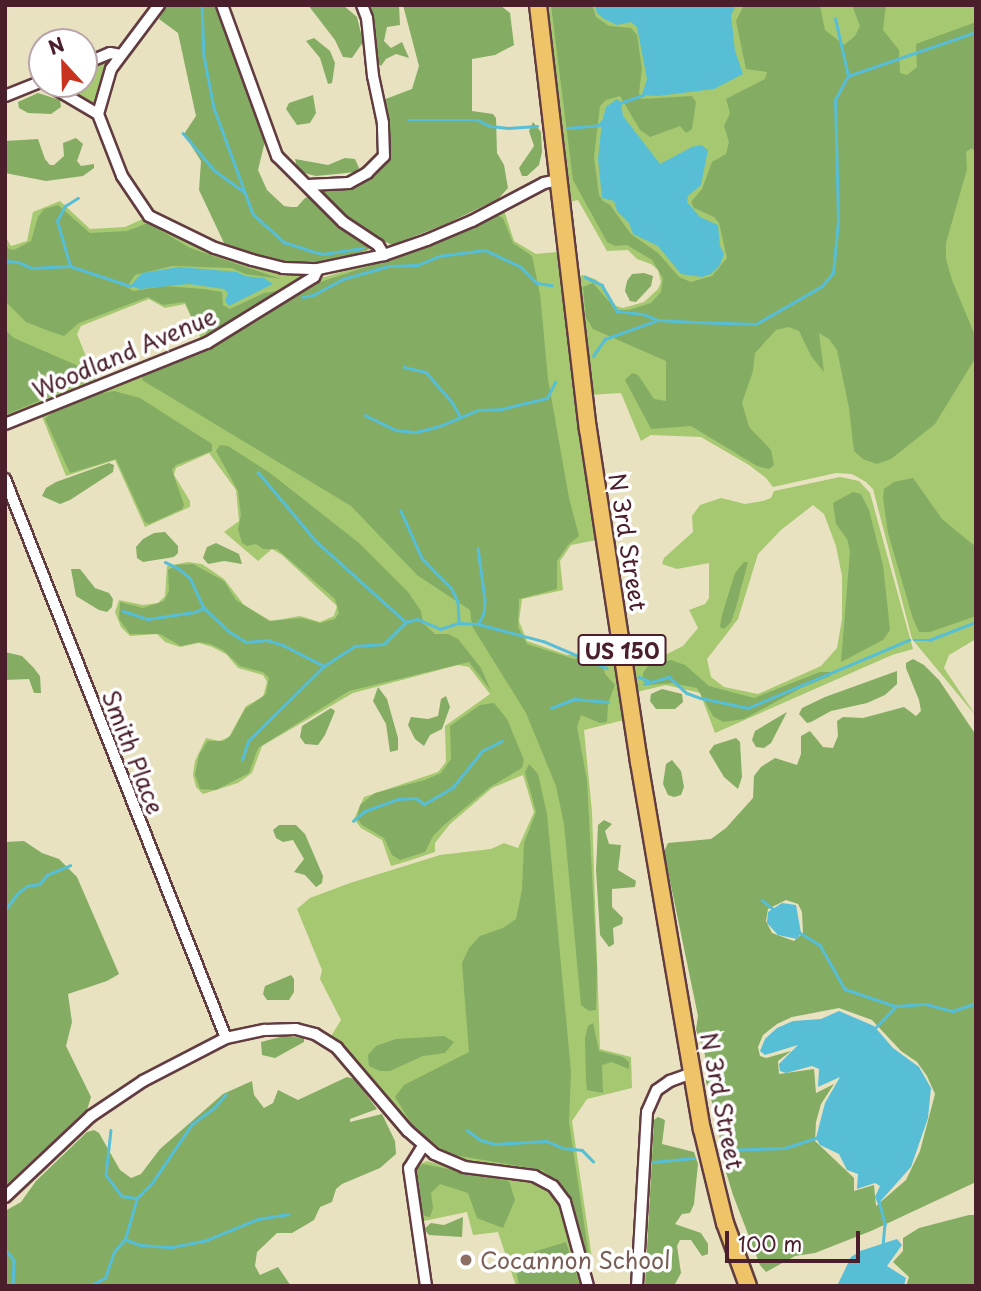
<!DOCTYPE html>
<html>
<head>
<meta charset="utf-8">
<style>
  body { margin:0 }
  #map { position:relative; width:981px; height:1291px; overflow:hidden; background:#e8e2c0; font-family:"Playpen Sans",sans-serif }
  div>[style] { position:absolute }
  .green>* { inset:0; background:#a5c871 }
  .forest>* { inset:0; background:#84ac63 }
  .water>* { inset:0; background:#57bed5 }
  .stream>* { height:2.5px; margin:-1.25px; padding:0 1.25px; transform-origin:1.25px; border-radius:1.25px; background:#57bed5 }
  .roads { filter:drop-shadow(2px 0 #623c41) drop-shadow(-2px 0 #623c41) drop-shadow(0 2px #623c41) drop-shadow(0 -2px #623c41) }
  .street>* { height:10px; margin:-5px; padding:0 5px; transform-origin:5px; border-radius:5px; background:#fff }
  .primary>* { height:16px; margin:-8px; padding:0 8px; transform-origin:8px; border-radius:8px; background:#efc469 }
  .dots>* { width:19px; height:19px; translate:-50% -50%; box-sizing:border-box; border:4px solid #fff; border-radius:50% }
  span { translate:-50% -50%; white-space:nowrap; text-align:center; line-height:1.15; -webkit-text-stroke:7px #fff; paint-order:stroke }
  .shield-label span { padding:2px 5px; background:#fff; border:2px solid; border-radius:5px; -webkit-text-stroke-width:0 }
  .shield-label { font-size:21px; color:#4a1f2b; font-weight:700 }
  .street-label { font-size:23px; color:#4a1f2b }
  .education-label { font-size:23px; color:#785e54 }
  .left { translate:0 -50%; text-align:left }
  .frame { position:absolute; inset:0; border:7px solid #4a1f2b; pointer-events:none }
  .north { position:absolute; left:28px; top:28px; width:70px; height:70px; box-sizing:border-box; background:#fff; border:2px solid #b7a5aa; border-radius:50%; rotate:338deg; font-size:19px; font-weight:700; line-height:28px; text-align:center; color:#4a1f2b }
  .north::after { content:''; display:block; margin:auto; width:24px; height:32px; background:#c8321e; clip-path:polygon(50% 0,100% 100%,50% 72%,0 100%) }
  .scale { position:absolute; left:725px; top:1231px; width:135px; height:32px; box-sizing:border-box; border:4px solid #4a1f2b; border-top:0; padding-left:9px; font-size:21px; line-height:24px; white-space:nowrap; color:#4a1f2b; -webkit-text-stroke:5px #fff; paint-order:stroke }
</style>
</head>
<body>
<div id="map">
  <div class="green">
    <div style="clip-path:polygon(543px 5px,976px 5px,976px 639px,949px 655px,944px 668px,976px 716px,912px 639px,873px 489px,866px 482px,852px 474px,836px 473px,773px 487px,766px 478px,749px 465px,701px 437px,651px 435px,641px 441px,621px 393px,589px 395px,575px 277px,584px 275px,597px 280px,616px 306px,623px 308px,644px 302px,658px 289px,661px 282px,658px 270px,651px 264px,637px 259px,628px 250px,607px 251px,578px 200px,565px 203px)"></div>
    <div style="clip-path:polygon(109px 58px,111px 62px,95px 104px,89px 104px,57px 84px,84px 84px,84px 66px)"></div>
    <div style="clip-path:polygon(60px 201px,90px 229px,125px 227px,145px 218px,214px 251px,283px 272px,308px 275px,202px 341px,185px 304px,165px 308px,149px 299px,81px 326px,77px 334px,97px 384px,5px 419px,5px 236px,11px 246px,27px 241px,33px 212px)"></div>
    <div style="clip-path:polygon(504px 210px,514px 241px,536px 254px,557px 252px,597px 540px,571px 545px,560px 561px,563px 590px,522px 599px,519px 621px,527px 641px,567px 655px,612px 651px,624px 720px,584px 730px,592px 812px,600px 1049px,631px 1057px,632px 1088px,587px 1099px,572px 1121px,592px 1258px,586px 1264px,567px 1199px,556px 1183px,534px 1172px,457px 1160px,433px 1147px,412px 1128px,352px 1056px,330px 1038px,341px 1020px,320px 979px,322px 970px,297px 909px,310px 898px,350px 883px,440px 855px,491px 849px,504px 843px,518px 848px,534px 812px,523px 775px,492px 788px,450px 824px,435px 843px,435px 852px,405px 862px,391px 866px,382px 840px,361px 828px,354px 819px,364px 797px,438px 772px,446px 762px,445px 726px,490px 694px,469px 667px,458px 665px,353px 693px,262px 746px,252px 773px,238px 783px,203px 794px,196px 787px,193px 775px,195px 761px,206px 738px,219px 741px,229px 737px,246px 706px,263px 697px,267px 682px,263px 675px,238px 668px,226px 654px,212px 647px,199px 643px,180px 647px,165px 642px,157px 634px,130px 636px,121px 627px,115px 612px,119px 600px,143px 605px,158px 603px,165px 596px,167px 566px,188px 562px,202px 564px,224px 579px,244px 605px,271px 621px,300px 616px,320px 622px,334px 616px,337px 606px,282px 555px,272px 549px,258px 561px,224px 532px,239px 521px,236px 490px,209px 453px,176px 468px,174px 475px,190px 501px,190px 507px,145px 527px,115px 460px,66px 476px,41px 414px,209px 346px,318px 279px,381px 260px)"></div>
    <div style="clip-path:polygon(evenodd,840px 477px,859px 481px,870px 493px,913px 649px,892px 655px,715px 733px,700px 693px,666px 685px,633px 693px,628px 660px,667px 654px,683px 646px,698px 628px,689px 610px,705px 604px,709px 598px,709px 563px,677px 569px,662px 564px,664px 558px,693px 532px,692px 516px,700px 505px,721px 498px,745px 504px,763px 501px,771px 498px,774px 491px,840px 477px,813px 505px,824px 514px,836px 546px,842px 576px,842px 619px,837px 648px,821px 666px,758px 694px,724px 687px,711px 677px,707px 659px,738px 619px,758px 554px,781px 530px,813px 505px)"></div>
    <div style="clip-path:polygon(427px 1161px,472px 1173px,532px 1181px,551px 1191px,563px 1213px,583px 1286px,516px 1286px,498px 1232px,473px 1235px,467px 1212px,419px 1222px,413px 1173px,415px 1166px)"></div>
  </div>
  <div class="forest">
    <div style="clip-path:polygon(166px 5px,216px 5px,266px 137px,258px 170px,267px 190px,284px 206px,291px 207px,297px 207px,305px 198px,312px 196px,352px 236px,370px 247px,368px 250px,335px 260px,305px 264px,270px 260px,224px 243px,199px 190px,201px 161px,184px 134px,196px 116px,178px 33px,159px 19px)"></div>
    <div style="clip-path:polygon(308px 5px,343px 5px,357px 17px,363px 42px,352px 58px,343px 57px,335px 40px)"></div>
    <div style="clip-path:polygon(399px 5px,400px 25px,387px 27px,384px 41px,391px 48px,402px 42px,409px 58px,396px 54px,386px 59px,381px 66px,376px 62px,371px 5px)"></div>
    <div style="clip-path:polygon(403px 5px,500px 5px,510px 13px,514px 45px,495px 55px,472px 59px,472px 111px,493px 114px,496px 118px,497px 153px,504px 165px,508px 188px,498px 199px,446px 224px,392px 245px,357px 229px,317px 190px,323px 187px,356px 186px,386px 160px,389px 146px,383px 100px,412px 89px,419px 66px)"></div>
    <div style="clip-path:polygon(551px 5px,592px 5px,596px 17px,609px 26px,631px 28px,637px 35px,642px 69px,639px 92px,641px 99px,692px 96px,696px 102px,692px 129px,686px 133px,680px 126px,650px 137px,640px 130px,620px 96px,606px 100px,600px 106px,594px 157px,599px 195px,603px 201px,610px 205px,631px 234px,658px 253px,679px 277px,691px 282px,712px 276px,727px 258px,719px 223px,714px 217px,694px 208px,691px 202px,702px 189px,712px 162px,726px 154px,729px 142px,724px 126px,730px 113px,726px 99px,765px 79px,767px 72px,746px 69px,736px 21px,744px 5px,820px 6px,825px 30px,844px 45px,855px 36px,860px 26px,852px 5px,886px 5px,883px 30px,899px 50px,900px 73px,907px 75px,917px 67px,916px 44px,976px 22px,976px 153px,972px 148px,966px 152px,967px 169px,946px 243px,946px 259px,952px 280px,976px 338px,976px 357px,935px 424px,891px 459px,877px 464px,863px 459px,854px 451px,849px 408px,837px 350px,829px 339px,819px 333px,824px 372px,811px 356px,799px 331px,789px 327px,776px 330px,755px 353px,753px 371px,742px 403px,749px 427px,771px 450px,774px 465px,769px 469px,757px 466px,691px 426px,651px 429px,625px 380px,632px 373px,638px 375px,654px 399px,666px 401px,666px 361px,593px 329px,586px 318px,583px 287px,593px 283px,612px 305px,618px 310px,629px 310px,651px 303px,661px 292px,663px 278px,652px 260px,627px 245px,615px 246px,607px 242px,573px 180px)"></div>
    <div style="clip-path:polygon(314px 38px,330px 51px,335px 63px,332px 83px,328px 84px,320px 58px,306px 41px)"></div>
    <div style="clip-path:polygon(38px 93px,60px 100px,61px 107px,51px 114px,28px 113px,19px 108px,18px 102px)"></div>
    <div style="clip-path:polygon(313px 95px,316px 113px,310px 123px,297px 125px,286px 109px,289px 103px)"></div>
    <div style="clip-path:polygon(533px 122px,541px 132px,542px 152px,539px 165px,527px 176px,522px 176px,519px 168px,534px 146px,529px 131px)"></div>
    <div style="clip-path:polygon(76px 138px,83px 144px,77px 161px,81px 166px,94px 164px,94px 168px,83px 176px,46px 181px,5px 173px,5px 141px,38px 139px,45px 159px,50px 165px,54px 165px,64px 156px,63px 143px)"></div>
    <div style="clip-path:polygon(345px 158px,355px 159px,359px 168px,356px 172px,316px 176px,304px 173px,297px 167px,295px 159px,328px 165px)"></div>
    <div style="clip-path:polygon(58px 205px,90px 233px,127px 231px,148px 223px,190px 248px,281px 279px,245px 274px,232px 268px,172px 266px,135px 275px,127px 287px,133px 291px,164px 286px,204px 289px,222px 292px,223px 305px,230px 309px,264px 293px,278px 291px,235px 320px,207px 333px,198px 331px,185px 302px,163px 305px,148px 297px,79px 323px,64px 336px,49px 331px,26px 322px,5px 301px,5px 243px,9px 249px,14px 250px,31px 241px,38px 217px,44px 209px)"></div>
    <div style="clip-path:polygon(497px 215px,503px 218px,513px 243px,532px 256px,540px 294px,548px 379px,569px 498px,579px 536px,568px 545px,557px 561px,557px 589px,519px 599px,518px 627px,527px 644px,574px 659px,595px 653px,601px 656px,605px 674px,615px 685px,608px 703px,607px 722px,600px 723px,581px 715px,577px 727px,587px 780px,597px 969px,596px 1010px,589px 1011px,581px 1005px,564px 824px,556px 786px,526px 713px,472px 626px,470px 610px,417px 575px,351px 506px,142px 380px,143px 376px,211px 347px,261px 319px,308px 286px,427px 247px)"></div>
    <div style="clip-path:polygon(644px 273px,653px 276px,651px 286px,636px 302px,630px 301px,625px 291px,627px 281px,632px 274px)"></div>
    <div style="clip-path:polygon(5px 330px,14px 338px,83px 368px,89px 380px,5px 415px)"></div>
    <div style="clip-path:polygon(114px 391px,140px 398px,212px 444px,212px 451px,176px 465px,172px 470px,184px 505px,182px 509px,149px 524px,145px 522px,116px 459px,70px 473px,45px 419px,53px 412px,98px 394px)"></div>
    <div style="clip-path:polygon(220px 445px,228px 446px,270px 473px,359px 543px,408px 592px,421px 611px,423px 623px,435px 634px,448px 634px,458px 639px,481px 668px,491px 691px,469px 662px,349px 691px,258px 748px,249px 773px,216px 790px,200px 789px,195px 774px,199px 755px,205px 745px,208px 741px,224px 741px,231px 735px,245px 709px,266px 694px,269px 678px,263px 672px,240px 666px,223px 650px,210px 644px,199px 642px,181px 646px,160px 634px,130px 634px,119px 619px,120px 602px,143px 608px,164px 601px,169px 591px,168px 570px,176px 565px,193px 564px,224px 581px,236px 600px,269px 621px,302px 618px,320px 623px,335px 619px,339px 613px,335px 599px,277px 549px,263px 549px,256px 544px,247px 546px,242px 543px,238px 529px,241px 515px,238px 491px,216px 451px)"></div>
    <div style="clip-path:polygon(109px 463px,114px 465px,113px 472px,70px 500px,60px 504px,42px 496px,46px 488px,56px 482px)"></div>
    <div style="clip-path:polygon(913px 478px,942px 519px,976px 547px,976px 616px,930px 632px,919px 632px,913px 619px,888px 533px,883px 498px,884px 489px,894px 482px)"></div>
    <div style="clip-path:polygon(853px 492px,861px 494px,869px 510px,883px 565px,890px 630px,883px 640px,841px 662px,850px 551px,847px 539px,836px 524px,833px 503px)"></div>
    <div style="clip-path:polygon(165px 532px,178px 546px,178px 553px,174px 557px,143px 562px,137px 558px,136px 547px,143px 539px,154px 533px)"></div>
    <div style="clip-path:polygon(216px 543px,239px 554px,242px 564px,224px 561px,208px 564px,203px 558px,207px 547px)"></div>
    <div style="clip-path:polygon(744px 562px,748px 562px,736px 607px,731px 622px,724px 629px,720px 627px,722px 615px,735px 573px)"></div>
    <div style="clip-path:polygon(71px 569px,80px 569px,95px 588px,109px 593px,113px 599px,112px 607px,107px 612px,99px 610px,76px 596px)"></div>
    <div style="clip-path:polygon(5px 652px,22px 656px,33px 667px,40px 676px,41px 693px,34px 693px,29px 679px,5px 680px)"></div>
    <div style="clip-path:polygon(evenodd,913px 659px,924px 665px,939px 680px,976px 735px,976px 1182px,871px 1231px,815px 1253px,795px 1256px,766px 1272px,760px 1265px,733px 1195px,722px 1159px,718px 1123px,706px 1082px,705px 1055px,696px 1030px,698px 1016px,664px 852px,668px 843px,711px 839px,726px 828px,753px 798px,754px 776px,761px 767px,775px 758px,797px 765px,801px 754px,801px 736px,810px 731px,823px 747px,833px 748px,838px 736px,837px 721px,843px 717px,863px 718px,904px 707px,916px 716px,921px 711px,919px 700px,906px 668px,906px 663px,913px 659px,786px 900px,798px 904px,802px 912px,803px 933px,794px 941px,772px 933px,766px 921px,768px 909px,786px 900px,913px 659px,839px 1008px,872px 1020px,901px 1051px,917px 1062px,927px 1076px,935px 1094px,920px 1151px,906px 1180px,876px 1206px,874px 1185px,854px 1191px,854px 1178px,815px 1141px,816px 1122px,821px 1104px,834px 1084px,816px 1093px,814px 1069px,779px 1074px,778px 1061px,791px 1051px,766px 1058px,760px 1056px,758px 1047px,763px 1035px,777px 1024px,792px 1017px,839px 1008px)"></div>
    <div style="clip-path:polygon(671px 660px,685px 665px,709px 686px,754px 698px,820px 672px,831px 672px,830px 676px,801px 688px,744px 719px,723px 722px,713px 716px,697px 688px,672px 683px,648px 685px,643px 681px,643px 673px,648px 666px)"></div>
    <div style="clip-path:polygon(897px 671px,897px 684px,885px 695px,867px 703px,831px 711px,811px 722px,807px 723px,799px 714px,802px 708px,825px 697px)"></div>
    <div style="clip-path:polygon(378px 687px,387px 699px,398px 738px,398px 750px,390px 752px,386px 724px,373px 701px)"></div>
    <div style="clip-path:polygon(662px 689px,682px 694px,683px 702px,675px 709px,656px 709px,650px 701px,651px 694px)"></div>
    <div style="clip-path:polygon(446px 696px,450px 707px,442px 729px,430px 735px,424px 746px,415px 739px,408px 725px,411px 717px,428px 719px,438px 716px,441px 699px)"></div>
    <div style="clip-path:polygon(494px 703px,507px 719px,524px 760px,522px 768px,490px 787px,444px 825px,433px 836px,425px 852px,400px 860px,392px 855px,384px 838px,362px 825px,357px 818px,360px 805px,375px 793px,425px 780px,441px 773px,451px 759px,450px 726px,480px 705px)"></div>
    <div style="clip-path:polygon(331px 708px,335px 711px,325px 735px,318px 745px,305px 744px,300px 737px,302px 726px)"></div>
    <div style="clip-path:polygon(787px 712px,771px 743px,764px 748px,756px 747px,752px 740px,755px 731px)"></div>
    <div style="clip-path:polygon(736px 738px,740px 742px,742px 777px,738px 789px,724px 777px,709px 752px,714px 745px)"></div>
    <div style="clip-path:polygon(672px 760px,681px 771px,684px 787px,681px 795px,674px 797px,668px 795px,663px 784px,666px 764px)"></div>
    <div style="clip-path:polygon(529px 764px,538px 774px,547px 814px,571px 1072px,569px 1122px,589px 1257px,584px 1252px,567px 1193px,559px 1183px,542px 1170px,448px 1154px,413px 1126px,395px 1097px,404px 1085px,469px 1052px,462px 963px,469px 948px,480px 936px,503px 928px,516px 919px,522px 890px,524px 843px,536px 812px,525px 772px)"></div>
    <div style="clip-path:polygon(604px 820px,612px 824px,605px 831px,609px 844px,621px 845px,618px 870px,636px 881px,635px 887px,612px 889px,612px 907px,623px 918px,622px 924px,613px 928px,614px 944px,609px 947px,600px 935px,596px 870px,598px 825px)"></div>
    <div style="clip-path:polygon(279px 825px,296px 825px,305px 834px,323px 876px,322px 883px,316px 887px,305px 875px,294px 872px,304px 859px,293px 840px,283px 842px,276px 838px,273px 830px)"></div>
    <div style="clip-path:polygon(24px 841px,42px 853px,59px 859px,77px 877px,119px 974px,107px 981px,68px 994px,72px 1022px,66px 1046px,91px 1097px,87px 1110px,5px 1186px,5px 842px)"></div>
    <div style="clip-path:polygon(291px 975px,294px 979px,294px 992px,289px 1000px,267px 1000px,263px 994px,265px 986px)"></div>
    <div style="clip-path:polygon(593px 1023px,599px 1051px,623px 1057px,629px 1062px,629px 1069px,612px 1062px,602px 1065px,603px 1093px,587px 1090px,586px 1080px,585px 1038px,588px 1026px)"></div>
    <div style="clip-path:polygon(284px 1036px,304px 1038px,304px 1042px,275px 1058px,262px 1055px,261px 1042px)"></div>
    <div style="clip-path:polygon(444px 1036px,454px 1042px,445px 1053px,423px 1056px,390px 1071px,380px 1071px,369px 1066px,368px 1055px,376px 1046px,396px 1039px)"></div>
    <div style="clip-path:polygon(347px 1077px,355px 1079px,377px 1109px,350px 1119px,350px 1122px,382px 1114px,395px 1141px,396px 1154px,380px 1168px,342px 1184px,336px 1189px,332px 1202px,320px 1207px,314px 1220px,292px 1233px,277px 1233px,257px 1252px,255px 1266px,260px 1275px,278px 1267px,291px 1286px,5px 1286px,5px 1211px,21px 1202px,36px 1181px,87px 1132px,94px 1130px,99px 1133px,120px 1170px,131px 1178px,141px 1174px,160px 1149px,223px 1094px,252px 1081px,254px 1095px,264px 1108px,273px 1103px,278px 1090px,298px 1100px)"></div>
    <div style="clip-path:polygon(658px 1117px,665px 1120px,662px 1144px,694px 1152px,698px 1164px,694px 1204px,690px 1213px,682px 1214px,675px 1224px,701px 1233px,708px 1244px,708px 1254px,702px 1256px,691px 1240px,680px 1240px,677px 1246px,681px 1273px,674px 1286px,645px 1286px,654px 1120px)"></div>
    <div style="clip-path:polygon(423px 1164px,509px 1181px,515px 1200px,503px 1228px,477px 1218px,468px 1193px,440px 1184px,431px 1193px,433px 1208px,430px 1217px,421px 1215px,416px 1170px)"></div>
    <div style="clip-path:polygon(969px 1215px,976px 1215px,976px 1286px,906px 1286px,909px 1277px,893px 1262px,903px 1251px,903px 1238px,919px 1228px)"></div>
    <div style="clip-path:polygon(463px 1217px,462px 1237px,429px 1235px,424px 1229px,431px 1223px,444px 1225px)"></div>
    <div style="clip-path:polygon(566px 1242px,580px 1286px,519px 1286px,514px 1258px)"></div>
  </div>
  <div class="water">
    <div style="clip-path:polygon(595px 5px,736px 5px,731px 15px,735px 51px,743px 74px,714px 89px,658px 96px,642px 95px,647px 79px,637px 27px,631px 22px,617px 25px,604px 19px,597px 13px)"></div>
    <div style="clip-path:polygon(617px 99px,621px 103px,623px 116px,660px 164px,692px 147px,701px 145px,708px 150px,701px 185px,688px 196px,687px 202px,700px 217px,718px 225px,720px 246px,724px 254px,720px 265px,711px 274px,702px 277px,681px 274px,658px 246px,633px 234px,629px 223px,617px 211px,614px 201px,602px 198px,598px 159px,602px 122px,606px 107px)"></div>
    <div style="clip-path:polygon(179px 267px,237px 272px,245px 276px,264px 278px,273px 284px,229px 306px,225px 301px,228px 293px,224px 289px,189px 284px,140px 289px,130px 286px,142px 273px)"></div>
    <div style="clip-path:polygon(782px 903px,796px 905px,801px 933px,797px 939px,778px 935px,767px 923px,768px 912px)"></div>
    <div style="clip-path:polygon(839px 1011px,874px 1026px,893px 1048px,919px 1067px,931px 1088px,928px 1118px,911px 1167px,878px 1204px,875px 1197px,880px 1186px,875px 1183px,857px 1189px,858px 1174px,847px 1170px,839px 1154px,820px 1145px,816px 1138px,825px 1103px,840px 1077px,818px 1087px,819px 1069px,812px 1066px,786px 1073px,780px 1071px,779px 1064px,798px 1045px,765px 1055px,760px 1051px,765px 1039px,777px 1028px,793px 1021px,821px 1019px)"></div>
    <div style="clip-path:polygon(897px 1239px,902px 1245px,887px 1266px,906px 1278px,904px 1286px,837px 1286px,851px 1257px,860px 1251px)"></div>
  </div>
  <div class="stream">
    <div style="left:202px;top:5px;width:51px;rotate:87.8deg"></div>
    <div style="left:204px;top:56px;width:53px;rotate:79.1deg"></div>
    <div style="left:214px;top:108px;width:113px;rotate:69.8deg"></div>
    <div style="left:253px;top:214px;width:42px;rotate:42.1deg"></div>
    <div style="left:284px;top:242px;width:28px;rotate:18deg"></div>
    <div style="left:311px;top:251px;width:12px;rotate:14deg"></div>
    <div style="left:323px;top:254px;width:40px;rotate:-8.5deg"></div>
    <div style="left:848px;top:76px;width:135px;rotate:-19deg"></div>
    <div style="left:620px;top:103px;width:24px;rotate:-19deg"></div>
    <div style="left:408px;top:120px;width:70px"></div>
    <div style="left:478px;top:120px;width:13px;rotate:27deg"></div>
    <div style="left:490px;top:126px;width:18px;rotate:6deg"></div>
    <div style="left:508px;top:128px;width:29px;rotate:-4deg"></div>
    <div style="left:567px;top:128px;width:32px;rotate:-5deg"></div>
    <div style="left:599px;top:125px;width:6px;rotate:-45deg"></div>
    <div style="left:183px;top:133px;width:48px;rotate:50deg"></div>
    <div style="left:214px;top:170px;width:36px;rotate:36deg"></div>
    <div style="left:5px;top:261px;width:13px;rotate:4deg"></div>
    <div style="left:18px;top:262px;width:15px;rotate:23deg"></div>
    <div style="left:32px;top:268px;width:38px;rotate:-3deg"></div>
    <div style="left:70px;top:266px;width:63px;rotate:18.4deg"></div>
    <div style="left:70px;top:266px;width:47px;rotate:-106.1deg"></div>
    <div style="left:57px;top:221px;width:17px;rotate:-62deg"></div>
    <div style="left:65px;top:206px;width:15px;rotate:-32deg"></div>
    <div style="left:585px;top:277px;width:19px;rotate:25deg"></div>
    <div style="left:602px;top:285px;width:30px;rotate:60deg"></div>
    <div style="left:617px;top:311px;width:26px;rotate:7deg"></div>
    <div style="left:643px;top:314px;width:16px;rotate:22deg"></div>
    <div style="left:658px;top:320px;width:36px;rotate:3deg"></div>
    <div style="left:694px;top:322px;width:62px;rotate:1.8deg"></div>
    <div style="left:756px;top:324px;width:76px;rotate:-29.9deg"></div>
    <div style="left:822px;top:286px;width:17px;rotate:-50deg"></div>
    <div style="left:833px;top:273px;width:52px;rotate:-84.5deg"></div>
    <div style="left:838px;top:221px;width:121px;rotate:-91.4deg"></div>
    <div style="left:835px;top:100px;width:27px;rotate:-62deg"></div>
    <div style="left:848px;top:76px;width:58px;rotate:-102.8deg"></div>
    <div style="left:303px;top:297px;width:10px;rotate:-11deg"></div>
    <div style="left:313px;top:295px;width:34px;rotate:-28deg"></div>
    <div style="left:343px;top:279px;width:48px;rotate:-15.8deg"></div>
    <div style="left:389px;top:266px;width:29px;rotate:-2deg"></div>
    <div style="left:418px;top:265px;width:23px;rotate:-23deg"></div>
    <div style="left:439px;top:256px;width:46px;rotate:-7.4deg"></div>
    <div style="left:485px;top:250px;width:38px;rotate:25deg"></div>
    <div style="left:520px;top:266px;width:24px;rotate:45deg"></div>
    <div style="left:537px;top:283px;width:15px;rotate:8deg"></div>
    <div style="left:593px;top:356px;width:21px;rotate:-55deg"></div>
    <div style="left:605px;top:339px;width:56px;rotate:-19.7deg"></div>
    <div style="left:404px;top:367px;width:23px;rotate:13deg"></div>
    <div style="left:426px;top:372px;width:40px;rotate:49deg"></div>
    <div style="left:452px;top:402px;width:16px;rotate:60deg"></div>
    <div style="left:365px;top:415px;width:34px;rotate:26deg"></div>
    <div style="left:396px;top:430px;width:20px;rotate:6deg"></div>
    <div style="left:416px;top:432px;width:25px;rotate:-14deg"></div>
    <div style="left:440px;top:426px;width:41px;rotate:-22.8deg"></div>
    <div style="left:478px;top:410px;width:23px;rotate:-2deg"></div>
    <div style="left:501px;top:409px;width:47px;rotate:-13.4deg"></div>
    <div style="left:547px;top:398px;width:18px;rotate:-63deg"></div>
    <div style="left:258px;top:472px;width:92px;rotate:49.9deg"></div>
    <div style="left:317px;top:542px;width:120px;rotate:42deg"></div>
    <div style="left:401px;top:511px;width:51px;rotate:65.9deg"></div>
    <div style="left:422px;top:558px;width:43px;rotate:45.9deg"></div>
    <div style="left:452px;top:589px;width:14px;rotate:65deg"></div>
    <div style="left:458px;top:602px;width:20px;rotate:87deg"></div>
    <div style="left:478px;top:548px;width:52px;rotate:82.3deg"></div>
    <div style="left:485px;top:600px;width:14px;rotate:94deg"></div>
    <div style="left:484px;top:614px;width:10px;rotate:119deg"></div>
    <div style="left:165px;top:562px;width:14px;rotate:25deg"></div>
    <div style="left:178px;top:568px;width:16px;rotate:40deg"></div>
    <div style="left:190px;top:578px;width:33px;rotate:65deg"></div>
    <div style="left:204px;top:608px;width:35px;rotate:43deg"></div>
    <div style="left:230px;top:632px;width:19px;rotate:32deg"></div>
    <div style="left:246px;top:642px;width:21px;rotate:-5deg"></div>
    <div style="left:267px;top:640px;width:17px;rotate:17deg"></div>
    <div style="left:283px;top:645px;width:46px;rotate:27.1deg"></div>
    <div style="left:123px;top:611px;width:26px;rotate:18deg"></div>
    <div style="left:148px;top:619px;width:48px;rotate:-8.5deg"></div>
    <div style="left:195px;top:612px;width:10px;rotate:-24deg"></div>
    <div style="left:914px;top:640px;width:15px"></div>
    <div style="left:929px;top:640px;width:50px;rotate:-21deg"></div>
    <div style="left:639px;top:677px;width:11px;rotate:22deg"></div>
    <div style="left:644px;top:684px;width:26px;rotate:-16deg"></div>
    <div style="left:669px;top:677px;width:24px;rotate:42deg"></div>
    <div style="left:687px;top:693px;width:15px;rotate:20deg"></div>
    <div style="left:701px;top:698px;width:48px;rotate:12deg"></div>
    <div style="left:748px;top:708px;width:175px;rotate:-22.9deg"></div>
    <div style="left:551px;top:708px;width:26px;rotate:-21deg"></div>
    <div style="left:575px;top:699px;width:33px;rotate:5deg"></div>
    <div style="left:242px;top:760px;width:20px;rotate:-72deg"></div>
    <div style="left:248px;top:741px;width:107px;rotate:-44.6deg"></div>
    <div style="left:324px;top:666px;width:37px;rotate:-33deg"></div>
    <div style="left:355px;top:646px;width:29px;rotate:-4deg"></div>
    <div style="left:384px;top:644px;width:31px;rotate:-45deg"></div>
    <div style="left:406px;top:622px;width:11px;rotate:-15deg"></div>
    <div style="left:417px;top:619px;width:25px;rotate:23deg"></div>
    <div style="left:440px;top:629px;width:20px;rotate:-18deg"></div>
    <div style="left:459px;top:623px;width:19px;rotate:3deg"></div>
    <div style="left:478px;top:624px;width:67px;rotate:14.7deg"></div>
    <div style="left:543px;top:641px;width:69px;rotate:22.9deg"></div>
    <div style="left:353px;top:821px;width:16px;rotate:-40deg"></div>
    <div style="left:365px;top:811px;width:35px;rotate:-20deg"></div>
    <div style="left:398px;top:799px;width:18px;rotate:-3deg"></div>
    <div style="left:416px;top:798px;width:10px;rotate:37deg"></div>
    <div style="left:424px;top:804px;width:34px;rotate:-30deg"></div>
    <div style="left:453px;top:787px;width:46px;rotate:-51.1deg"></div>
    <div style="left:482px;top:751px;width:22px;rotate:-27deg"></div>
    <div style="left:762px;top:900px;width:14px;rotate:39deg"></div>
    <div style="left:5px;top:910px;width:21px;rotate:-53deg"></div>
    <div style="left:18px;top:893px;width:11px;rotate:-38deg"></div>
    <div style="left:27px;top:886px;width:12px;rotate:-9deg"></div>
    <div style="left:39px;top:884px;width:12px;rotate:-48deg"></div>
    <div style="left:47px;top:875px;width:25px;rotate:-23deg"></div>
    <div style="left:799px;top:932px;width:25px;rotate:32deg"></div>
    <div style="left:820px;top:945px;width:51px;rotate:60.4deg"></div>
    <div style="left:845px;top:989px;width:53px;rotate:18.8deg"></div>
    <div style="left:874px;top:1029px;width:32px;rotate:-46deg"></div>
    <div style="left:896px;top:1006px;width:30px;rotate:-4deg"></div>
    <div style="left:926px;top:1004px;width:28px;rotate:15deg"></div>
    <div style="left:953px;top:1011px;width:24px;rotate:-19deg"></div>
    <div style="left:111px;top:1130px;width:45px;rotate:96.3deg"></div>
    <div style="left:106px;top:1175px;width:26px;rotate:53deg"></div>
    <div style="left:122px;top:1196px;width:15px;rotate:8deg"></div>
    <div style="left:467px;top:1130px;width:17px;rotate:36deg"></div>
    <div style="left:481px;top:1140px;width:15px;rotate:16deg"></div>
    <div style="left:495px;top:1144px;width:51px;rotate:-3.4deg"></div>
    <div style="left:546px;top:1141px;width:18px;rotate:22deg"></div>
    <div style="left:563px;top:1148px;width:19px;rotate:6deg"></div>
    <div style="left:582px;top:1150px;width:16px;rotate:45deg"></div>
    <div style="left:723px;top:1150px;width:62px;rotate:-1.8deg"></div>
    <div style="left:785px;top:1148px;width:36px;rotate:-18deg"></div>
    <div style="left:653px;top:1162px;width:41px;rotate:-5.6deg"></div>
    <div style="left:879px;top:1201px;width:24px;rotate:75deg"></div>
    <div style="left:885px;top:1224px;width:22px;rotate:95deg"></div>
    <div style="left:127px;top:1240px;width:14px;rotate:21deg"></div>
    <div style="left:140px;top:1245px;width:32px;rotate:4deg"></div>
    <div style="left:172px;top:1247px;width:36px;rotate:-11deg"></div>
    <div style="left:207px;top:1240px;width:55px;rotate:-22.4deg"></div>
    <div style="left:258px;top:1219px;width:31px;rotate:-9deg"></div>
    <div style="left:5px;top:1249px;width:14px;rotate:51deg"></div>
    <div style="left:14px;top:1260px;width:26px;rotate:92deg"></div>
    <div style="left:89px;top:1286px;width:18px;rotate:-27deg"></div>
    <div style="left:105px;top:1278px;width:28px;rotate:-71deg"></div>
    <div style="left:114px;top:1252px;width:17px;rotate:-50deg"></div>
    <div style="left:125px;top:1239px;width:43px;rotate:-73.7deg"></div>
    <div style="left:137px;top:1198px;width:21px;rotate:-45deg"></div>
    <div style="left:152px;top:1183px;width:71px;rotate:-55.9deg"></div>
    <div style="left:192px;top:1124px;width:27px;rotate:-36deg"></div>
    <div style="left:214px;top:1108px;width:18px;rotate:-49deg"></div>
  </div>
  <div class="roads">
    <div class="street">
      <div style="left:222px;top:5px;width:161px;rotate:70deg"></div>
      <div style="left:277px;top:156px;width:93px;rotate:45deg"></div>
      <div style="left:343px;top:222px;width:42px;rotate:33.3deg"></div>
      <div style="left:378px;top:245px;width:12px;rotate:59deg"></div>
      <div style="left:84px;top:64px;width:28px;rotate:-23deg"></div>
      <div style="left:110px;top:53px;width:11px;rotate:10deg"></div>
      <div style="left:47px;top:84px;width:59px;rotate:30.5deg"></div>
      <div style="left:98px;top:114px;width:66px;rotate:68.8deg"></div>
      <div style="left:122px;top:176px;width:48px;rotate:56deg"></div>
      <div style="left:149px;top:216px;width:73px;rotate:25.9deg"></div>
      <div style="left:215px;top:248px;width:39px;rotate:18deg"></div>
      <div style="left:252px;top:260px;width:32px;rotate:14deg"></div>
      <div style="left:283px;top:268px;width:35px;rotate:2deg"></div>
      <div style="left:5px;top:96px;width:40px;rotate:-22deg"></div>
      <div style="left:98px;top:114px;width:47px;rotate:-73.9deg"></div>
      <div style="left:111px;top:69px;width:80px;rotate:-53.1deg"></div>
      <div style="left:308px;top:185px;width:41px;rotate:-2.8deg"></div>
      <div style="left:349px;top:183px;width:21px;rotate:-29deg"></div>
      <div style="left:367px;top:173px;width:24px;rotate:-45deg"></div>
      <div style="left:384px;top:156px;width:33px;rotate:-92deg"></div>
      <div style="left:383px;top:123px;width:48px;rotate:-102deg"></div>
      <div style="left:373px;top:76px;width:58px;rotate:-95.9deg"></div>
      <div style="left:367px;top:18px;width:14px;rotate:-111deg"></div>
      <div style="left:5px;top:424px;width:218px;rotate:-21.9deg"></div>
      <div style="left:207px;top:343px;width:126px;rotate:-31.7deg"></div>
      <div style="left:314px;top:277px;width:9px;rotate:-63deg"></div>
      <div style="left:318px;top:269px;width:67px;rotate:-12deg"></div>
      <div style="left:384px;top:255px;width:46px;rotate:-19.2deg"></div>
      <div style="left:427px;top:240px;width:49px;rotate:-22.9deg"></div>
      <div style="left:472px;top:221px;width:81px;rotate:-27.8deg"></div>
      <div style="left:544px;top:183px;width:14px;rotate:-12deg"></div>
      <div style="left:5px;top:479px;width:601px;rotate:68.43deg"></div>
      <div style="left:423px;top:1146px;width:26px;rotate:122deg"></div>
      <div style="left:409px;top:1168px;width:119px;rotate:81.8deg"></div>
      <div style="left:5px;top:1197px;width:118px;rotate:-43.3deg"></div>
      <div style="left:91px;top:1116px;width:63px;rotate:-33.9deg"></div>
      <div style="left:143px;top:1081px;width:93px;rotate:-27.4deg"></div>
      <div style="left:226px;top:1038px;width:40px;rotate:-12deg"></div>
      <div style="left:265px;top:1030px;width:31px;rotate:-2deg"></div>
      <div style="left:296px;top:1029px;width:20px;rotate:15deg"></div>
      <div style="left:315px;top:1034px;width:26px;rotate:32deg"></div>
      <div style="left:337px;top:1048px;width:109px;rotate:49.5deg"></div>
      <div style="left:408px;top:1131px;width:35px;rotate:41deg"></div>
      <div style="left:434px;top:1154px;width:33px;rotate:23deg"></div>
      <div style="left:464px;top:1167px;width:71px;rotate:7.3deg"></div>
      <div style="left:534px;top:1176px;width:21px;rotate:28deg"></div>
      <div style="left:553px;top:1186px;width:20px;rotate:53deg"></div>
      <div style="left:565px;top:1202px;width:87px;rotate:74.7deg"></div>
      <div style="left:637px;top:1286px;width:174px;rotate:-86.7deg"></div>
      <div style="left:647px;top:1112px;width:24px;rotate:-66deg"></div>
      <div style="left:657px;top:1090px;width:16px;rotate:-35deg"></div>
      <div style="left:670px;top:1081px;width:23px;rotate:-20deg"></div>
    </div>
    <div class="primary">
      <div style="left:538px;top:5px;width:427px;rotate:83.3deg"></div>
      <div style="left:588px;top:429px;width:337px;rotate:81.3deg"></div>
      <div style="left:639px;top:762px;width:372px;rotate:80.3deg"></div>
      <div style="left:702px;top:1129px;width:97px;rotate:76.3deg"></div>
      <div style="left:725px;top:1223px;width:67px;rotate:69.9deg"></div>
    </div>
  </div>
  <div class="dots">
    <div style="left:466px;top:1260px;background:#8d6e63"></div>
  </div>
  <div class="shield-label">
    <span style="left:622px;top:650px">US 150</span>
  </div>
  <div class="street-label">
    <span style="left:124px;top:353px;rotate:-23deg">Woodland Avenue</span>
    <span style="left:628px;top:542px;rotate:81deg">N 3rd Street</span>
    <span style="left:133px;top:752px;rotate:69deg">Smith Place</span>
    <span style="left:722px;top:1101px;rotate:79deg">N 3rd Street</span>
  </div>
  <div class="education-label">
    <span class="left" style="left:480px;top:1260px">Cocannon School</span>
  </div>
  <div class="frame"></div>
  <div class="north">N</div>
  <div class="scale">100 m</div>
</div>
</body>
</html>
